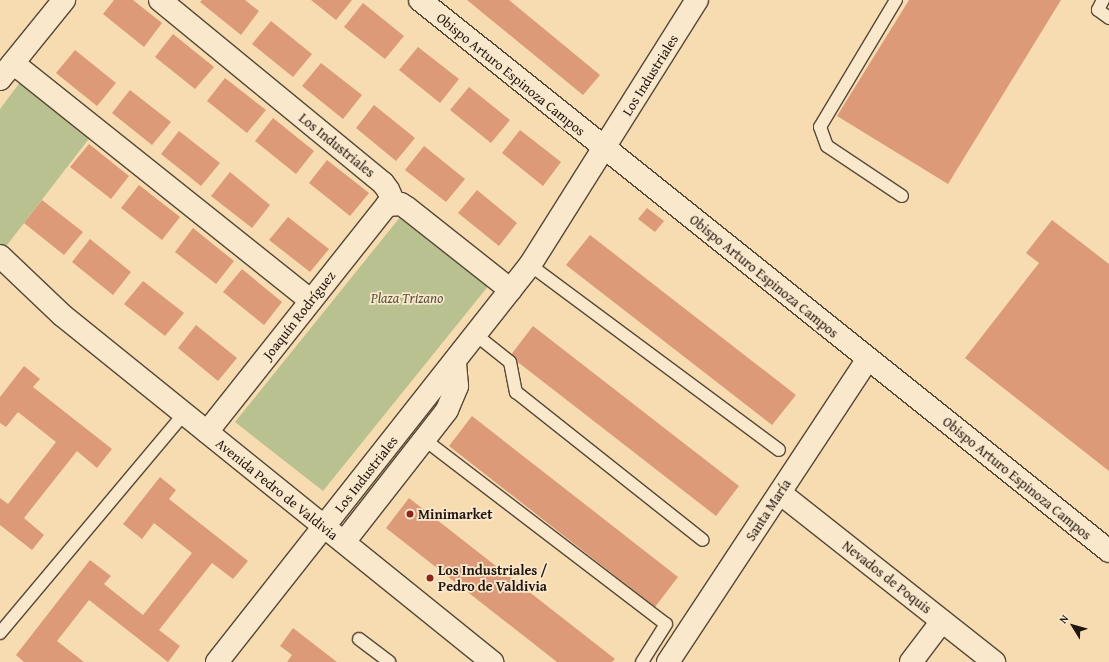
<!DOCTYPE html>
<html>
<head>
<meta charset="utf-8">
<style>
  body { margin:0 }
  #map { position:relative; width:1109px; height:662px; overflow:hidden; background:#f7dcb1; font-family:"Gentium Book Plus",serif }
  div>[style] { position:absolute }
  .green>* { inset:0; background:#b8c18f }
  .building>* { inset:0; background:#dd9a79 }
  .roads { filter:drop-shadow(1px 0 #564838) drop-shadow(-1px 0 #564838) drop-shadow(0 1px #564838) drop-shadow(0 -1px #564838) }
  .service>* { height:12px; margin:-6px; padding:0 6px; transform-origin:6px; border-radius:6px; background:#fae8cc }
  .minor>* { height:22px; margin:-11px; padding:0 11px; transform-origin:11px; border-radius:11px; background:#fae8cc }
  .secondary>* { height:22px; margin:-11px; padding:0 11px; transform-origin:11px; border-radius:11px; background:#fae8cc }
  .dots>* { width:11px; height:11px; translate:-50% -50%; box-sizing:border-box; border:2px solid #fae8cc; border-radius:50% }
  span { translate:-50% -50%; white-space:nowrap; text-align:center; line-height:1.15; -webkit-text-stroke:3.5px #fae8cc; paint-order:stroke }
  .street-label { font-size:14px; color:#211610 }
  .park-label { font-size:14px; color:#56523c; font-style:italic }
  .poi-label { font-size:14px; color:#211610; font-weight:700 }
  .left { translate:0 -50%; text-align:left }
  .north { position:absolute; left:1053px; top:606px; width:40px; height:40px; -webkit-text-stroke:3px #fae8cc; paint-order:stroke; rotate:307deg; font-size:11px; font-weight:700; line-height:16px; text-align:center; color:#211610 }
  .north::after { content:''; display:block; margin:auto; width:14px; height:18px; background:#211610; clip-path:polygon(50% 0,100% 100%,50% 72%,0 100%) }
</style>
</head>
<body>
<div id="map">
  <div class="green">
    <div style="clip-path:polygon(21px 81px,91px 136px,4px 249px,0 246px,0 109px)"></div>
    <div style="clip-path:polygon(401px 216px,489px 285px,323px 491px,235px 422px)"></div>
  </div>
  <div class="building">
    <div style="clip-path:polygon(114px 0,133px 0,162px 23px,144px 47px,103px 14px)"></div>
    <div style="clip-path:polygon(202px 0,245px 0,259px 11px,241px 35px,200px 2px)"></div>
    <div style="clip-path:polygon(311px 0,352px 0,336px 20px)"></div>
    <div style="clip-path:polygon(467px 0,509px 0,600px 75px,583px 95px)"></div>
    <div style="clip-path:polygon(909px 0,1061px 0,948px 184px,837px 116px)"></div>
    <div style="clip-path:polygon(363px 3px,404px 36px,385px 59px,344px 27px)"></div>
    <div style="clip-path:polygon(271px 21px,312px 54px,293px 77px,252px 44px)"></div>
    <div style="clip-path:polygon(173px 34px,214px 67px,195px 89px,155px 57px)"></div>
    <div style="clip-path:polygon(418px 47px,459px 79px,440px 103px,399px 70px)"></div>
    <div style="clip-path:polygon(75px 50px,116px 83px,97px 106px,56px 73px)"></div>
    <div style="clip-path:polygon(321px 63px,362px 95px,343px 119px,302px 86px)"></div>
    <div style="clip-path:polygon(225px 78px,266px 110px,247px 133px,207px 101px)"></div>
    <div style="clip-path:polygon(469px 87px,510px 120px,491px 143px,450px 110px)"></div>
    <div style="clip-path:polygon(130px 90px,171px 122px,152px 145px,112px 113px)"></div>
    <div style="clip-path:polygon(374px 105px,415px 138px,396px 161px,356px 128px)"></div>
    <div style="clip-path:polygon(273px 118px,314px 151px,296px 174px,255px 141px)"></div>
    <div style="clip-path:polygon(520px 130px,561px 162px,543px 186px,502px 153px)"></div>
    <div style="clip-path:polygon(179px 131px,220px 163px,201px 186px,161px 154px)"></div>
    <div style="clip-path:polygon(89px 144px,129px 176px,111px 199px,70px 167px)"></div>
    <div style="clip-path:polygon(424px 146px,465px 179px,446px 202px,405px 170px)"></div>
    <div style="clip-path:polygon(327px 160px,369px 193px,350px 216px,309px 183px)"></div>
    <div style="clip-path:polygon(230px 172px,270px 205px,252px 228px,211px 196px)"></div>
    <div style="clip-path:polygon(139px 185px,180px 217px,162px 240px,121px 208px)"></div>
    <div style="clip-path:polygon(477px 190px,517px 223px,499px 246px,458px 213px)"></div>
    <div style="clip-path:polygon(42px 200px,83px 232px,64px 255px,24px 223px)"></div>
    <div style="clip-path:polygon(647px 208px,664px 221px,655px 232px,638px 219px)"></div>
    <div style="clip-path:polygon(288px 217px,329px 249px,310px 272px,269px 240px)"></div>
    <div style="clip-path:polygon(1052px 220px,1109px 264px,1109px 471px,965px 358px,1039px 263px,1026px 253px)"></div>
    <div style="clip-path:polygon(193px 228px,234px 261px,216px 284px,175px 252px)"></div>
    <div style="clip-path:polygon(590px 235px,796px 395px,772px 425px,566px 265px)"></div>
    <div style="clip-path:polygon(90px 239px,131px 272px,113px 295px,72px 262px)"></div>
    <div style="clip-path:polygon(242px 269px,282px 302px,264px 325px,223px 292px)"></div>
    <div style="clip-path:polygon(143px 281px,184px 313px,165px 336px,124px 304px)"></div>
    <div style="clip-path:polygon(196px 325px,237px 358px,218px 381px,178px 348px)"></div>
    <div style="clip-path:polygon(533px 326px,739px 486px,716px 516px,510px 356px)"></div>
    <div style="clip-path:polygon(24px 366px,40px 379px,33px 387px,112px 449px,97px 468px,77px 451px,24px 518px,44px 535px,32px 550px,0 525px,0 498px,8px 504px,56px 442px,18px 412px,6px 427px,0 423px,0 397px)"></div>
    <div style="clip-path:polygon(472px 416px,678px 577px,655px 607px,449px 446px)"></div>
    <div style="clip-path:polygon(160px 477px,176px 490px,169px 499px,248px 561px,233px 579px,212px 563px,159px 630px,180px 646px,168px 662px,89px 600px,57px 641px,84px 662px,24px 662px,16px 655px,90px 560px,111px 576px,104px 584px,143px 615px,192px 553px,154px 523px,142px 539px,123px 524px)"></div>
    <div style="clip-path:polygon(409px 498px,615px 659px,612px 662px,557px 662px,386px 528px)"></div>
    <div style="clip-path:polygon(293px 628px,337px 662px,287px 662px,292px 655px,280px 646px)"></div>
  </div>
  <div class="roads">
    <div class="service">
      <div style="left:896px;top:0;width:148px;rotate:120.9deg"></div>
      <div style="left:820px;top:127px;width:20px;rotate:70deg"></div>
      <div style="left:827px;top:146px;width:90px;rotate:33.7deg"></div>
      <div style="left:1103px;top:0;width:11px;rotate:117deg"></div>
      <div style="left:1098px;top:10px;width:14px;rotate:36deg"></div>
      <div style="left:530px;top:265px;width:310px;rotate:36.6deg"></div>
      <div style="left:476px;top:335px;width:43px;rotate:38.5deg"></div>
      <div style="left:510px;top:362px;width:31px;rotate:79deg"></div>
      <div style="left:516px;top:392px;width:238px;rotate:38.4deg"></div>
      <div style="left:425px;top:440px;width:303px;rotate:37.4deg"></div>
      <div style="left:666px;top:624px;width:45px;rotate:122.3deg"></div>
      <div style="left:0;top:633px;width:286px;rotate:-50deg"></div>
      <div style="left:359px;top:639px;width:38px;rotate:37deg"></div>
    </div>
    <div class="minor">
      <div style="left:160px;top:0;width:288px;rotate:39.4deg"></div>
      <div style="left:383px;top:183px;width:9px;rotate:54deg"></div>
      <div style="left:388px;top:190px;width:14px;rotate:65deg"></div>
      <div style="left:420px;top:0;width:882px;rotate:38.65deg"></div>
      <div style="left:13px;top:63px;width:381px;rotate:38.6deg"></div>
      <div style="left:0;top:79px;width:102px;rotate:-51deg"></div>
      <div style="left:207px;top:432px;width:290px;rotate:-51.6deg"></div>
      <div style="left:387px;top:205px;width:14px;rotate:-4deg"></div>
      <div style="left:401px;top:204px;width:7px;rotate:34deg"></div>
      <div style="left:407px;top:208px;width:132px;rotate:38.3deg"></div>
      <div style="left:780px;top:493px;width:273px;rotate:38.3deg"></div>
      <div style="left:344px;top:542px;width:167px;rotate:-52deg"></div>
      <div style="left:447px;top:410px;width:26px;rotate:-67deg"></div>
      <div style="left:457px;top:386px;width:24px;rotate:-95deg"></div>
      <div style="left:217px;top:662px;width:506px;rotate:-51.75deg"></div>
      <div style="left:530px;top:265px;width:313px;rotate:-57.8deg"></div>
      <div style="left:668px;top:662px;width:363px;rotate:-56.6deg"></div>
      <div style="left:911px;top:662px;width:51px;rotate:-52.9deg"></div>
    </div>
    <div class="secondary">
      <div style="left:0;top:256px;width:86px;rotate:43.6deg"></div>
      <div style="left:62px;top:315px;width:553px;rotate:38.9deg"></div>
    </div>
  </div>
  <div class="dots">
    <div style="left:410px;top:514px;background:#8f2418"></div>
    <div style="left:430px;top:578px;background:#8f2418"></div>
  </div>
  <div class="street-label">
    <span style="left:511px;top:74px;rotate:39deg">Obispo Arturo Espinoza Campos</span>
    <span style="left:650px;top:75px;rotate:-58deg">Los Industriales</span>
    <span style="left:337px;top:145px;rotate:39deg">Los Industriales</span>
    <span style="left:764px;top:276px;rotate:39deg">Obispo Arturo Espinoza Campos</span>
    <span style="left:299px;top:315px;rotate:-52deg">Joaquín Rodríguez</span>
    <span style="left:366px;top:474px;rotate:-52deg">Los Industriales</span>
    <span style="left:1017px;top:478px;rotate:39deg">Obispo Arturo Espinoza Campos</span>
    <span style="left:277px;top:489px;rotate:39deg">Avenida Pedro de Valdivia</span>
    <span style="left:768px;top:510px;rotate:-57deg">Santa María</span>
    <span style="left:887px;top:577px;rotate:38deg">Nevados de Poquis</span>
  </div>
  <div class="park-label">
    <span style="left:407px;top:298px">Plaza Trizano</span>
  </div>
  <div class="poi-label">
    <span class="left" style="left:418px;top:514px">Minimarket</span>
    <span class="left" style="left:438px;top:578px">Los Industriales /<br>Pedro de Valdivia</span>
  </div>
  <div class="north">N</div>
</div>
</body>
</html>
